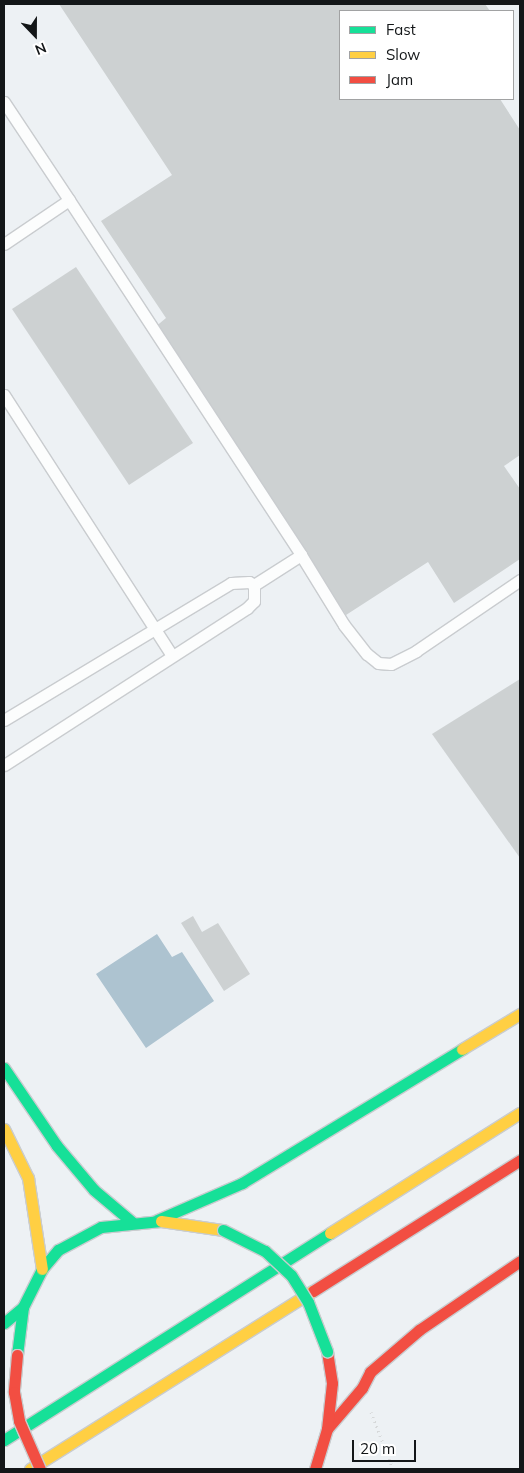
<!DOCTYPE html>
<html>
<head>
<meta charset="utf-8">
<style>
  body { margin:0 }
  #map { position:relative; width:524px; height:1473px; overflow:hidden; background:#edf1f4; font-family:Mulish,sans-serif }
  div>[style] { position:absolute }
  .water>* { inset:0; background:#adc3d0 }
  .building>* { inset:0; background:#cdd1d2 }
  .path>* { height:3px; margin-top:-1.5px; transform-origin:0; background:repeating-linear-gradient(90deg,#d6d8d9 0 1px,transparent 0 5px) }
  .roads { filter:drop-shadow(1px 0 #c9cccf) drop-shadow(-1px 0 #c9cccf) drop-shadow(0 1px #c9cccf) drop-shadow(0 -1px #c9cccf) }
  .lane>* { height:11px; margin:-5.5px; padding:0 5.5px; transform-origin:5.5px; border-radius:5.5px; background:#fcfdfd }
  .fast>* { height:11px; margin:-5.5px; padding:0 5.5px; transform-origin:5.5px; border-radius:5.5px; background:#16e098 }
  .slow>* { height:11px; margin:-5.5px; padding:0 5.5px; transform-origin:5.5px; border-radius:5.5px; background:#ffcf43 }
  .jam>* { height:11px; margin:-5.5px; padding:0 5.5px; transform-origin:5.5px; border-radius:5.5px; background:#f24e42 }
  .bridges { filter:drop-shadow(1px 0 #c9cccd) drop-shadow(-1px 0 #c9cccd) drop-shadow(0 1px #c9cccd) drop-shadow(0 -1px #c9cccd) }
  .fast-bridge>* { height:11px; margin:-5.5px; padding:0 5.5px; transform-origin:5.5px; border-radius:5.5px; background:#16e098 }
  .jam-bridge>* { height:11px; margin:-5.5px; padding:0 5.5px; transform-origin:5.5px; border-radius:5.5px; background:#f24e42 }
  span { translate:-50% -50%; white-space:nowrap; text-align:center; line-height:1.15; -webkit-text-stroke:4px #fff; paint-order:stroke }
  .frame { position:absolute; inset:0; border:5px solid #131618; pointer-events:none }
  .legend { position:absolute; left:339px; top:10px; width:175px; height:90px; box-sizing:border-box; background:#fff; border:1px solid #a1a2a3; margin:0; padding:6px 9px; list-style:none; font-size:15px; color:#131618 }
  .legend li { display:flex; align-items:center; gap:10px; height:25px }
  .legend b { width:25px; border:1px solid #a1a2a3 }
  .north { position:absolute; left:10px; top:10px; width:50px; height:50px; -webkit-text-stroke:4px #fff; paint-order:stroke; rotate:158deg; font-size:14px; font-weight:700; line-height:20px; text-align:center; color:#131618 }
  .north::after { content:''; display:block; margin:auto; width:18px; height:22px; background:#131618; clip-path:polygon(50% 0,100% 100%,50% 72%,0 100%) }
  .scale { position:absolute; left:352px; top:1440px; width:64px; height:22px; box-sizing:border-box; border:2px solid #131618; border-top:0; padding-left:6px; font-size:15px; line-height:18px; white-space:nowrap; color:#131618; -webkit-text-stroke:4px #fff; paint-order:stroke }
</style>
</head>
<body>
<div id="map">
  <div class="water">
    <div style="clip-path:polygon(157px 934px,172px 957px,182px 952px,214px 1001px,146px 1048px,96px 974px)"></div>
  </div>
  <div class="building">
    <div style="clip-path:polygon(59px 4px,485px 4px,490px 11px,340px 11px,340px 99px,500px 99px,520px 130px,520px 455px,504px 466px,520px 489px,520px 559px,454px 603px,428px 562px,346px 615px,154px 328px,166px 318px,101px 221px,172px 175px)"></div>
    <div style="clip-path:polygon(76px 267px,193px 443px,129px 485px,12px 309px)"></div>
    <div style="clip-path:polygon(520px 679px,520px 858px,432px 734px)"></div>
    <div style="clip-path:polygon(193px 916px,202px 932px,218px 923px,250px 974px,224px 991px,181px 923px)"></div>
  </div>
  <div class="path">
    <div style="left:371px;top:1412px;width:61px;rotate:68.9deg"></div>
  </div>
  <div class="roads">
    <div class="lane">
      <div style="left:4px;top:102px;width:118px;rotate:56.4deg"></div>
      <div style="left:69px;top:200px;width:78px;rotate:145.9deg"></div>
      <div style="left:69px;top:200px;width:424px;rotate:56.8deg"></div>
      <div style="left:4px;top:395px;width:310px;rotate:57.2deg"></div>
      <div style="left:254px;top:585px;width:56px;rotate:-32.6deg"></div>
      <div style="left:301px;top:555px;width:82px;rotate:58.4deg"></div>
      <div style="left:344px;top:625px;width:37px;rotate:52deg"></div>
      <div style="left:367px;top:654px;width:14px;rotate:39deg"></div>
      <div style="left:378px;top:663px;width:13px;rotate:4deg"></div>
      <div style="left:391px;top:664px;width:28px;rotate:-27deg"></div>
      <div style="left:416px;top:651px;width:126px;rotate:-34.3deg"></div>
      <div style="left:4px;top:720px;width:265px;rotate:-31.1deg"></div>
      <div style="left:231px;top:583px;width:18px;rotate:-3deg"></div>
      <div style="left:249px;top:582px;width:6px;rotate:31deg"></div>
      <div style="left:254px;top:585px;width:16px;rotate:90deg"></div>
      <div style="left:254px;top:601px;width:10px;rotate:135deg"></div>
      <div style="left:247px;top:608px;width:289px;rotate:147.1deg"></div>
    </div>
    <div class="fast">
      <div style="left:4px;top:1068px;width:94px;rotate:55.8deg"></div>
      <div style="left:57px;top:1146px;width:57px;rotate:49.9deg"></div>
      <div style="left:94px;top:1190px;width:50px;rotate:40.1deg"></div>
      <div style="left:157px;top:1220px;width:93px;rotate:-23.5deg"></div>
      <div style="left:242px;top:1183px;width:258px;rotate:-31.3deg"></div>
      <div style="left:4px;top:1323px;width:25px;rotate:-40deg"></div>
      <div style="left:17px;top:1355px;width:48px;rotate:-82.9deg"></div>
      <div style="left:23px;top:1307px;width:42px;rotate:-63.4deg"></div>
      <div style="left:42px;top:1269px;width:25px;rotate:-50deg"></div>
      <div style="left:58px;top:1250px;width:49px;rotate:-28.1deg"></div>
      <div style="left:101px;top:1227px;width:60px;rotate:-5.7deg"></div>
      <div style="left:4px;top:1440px;width:386px;rotate:-32.4deg"></div>
    </div>
    <div class="slow">
      <div style="left:462px;top:1049px;width:68px;rotate:-31.1deg"></div>
      <div style="left:4px;top:1129px;width:55px;rotate:63.9deg"></div>
      <div style="left:28px;top:1178px;width:92px;rotate:81.3deg"></div>
      <div style="left:161px;top:1221px;width:63px;rotate:8.3deg"></div>
      <div style="left:330px;top:1233px;width:225px;rotate:-32.3deg"></div>
      <div style="left:30px;top:1469px;width:334px;rotate:-32.2deg"></div>
    </div>
    <div class="jam">
      <div style="left:313px;top:1291px;width:245px;rotate:-32.3deg"></div>
      <div style="left:327px;top:1429px;width:54px;rotate:-49.5deg"></div>
      <div style="left:362px;top:1388px;width:18px;rotate:-63deg"></div>
      <div style="left:370px;top:1372px;width:65px;rotate:-40.6deg"></div>
      <div style="left:419px;top:1330px;width:122px;rotate:-34.3deg"></div>
      <div style="left:315px;top:1469px;width:42px;rotate:-73.3deg"></div>
      <div style="left:327px;top:1429px;width:46px;rotate:-83.8deg"></div>
      <div style="left:332px;top:1383px;width:32px;rotate:-99deg"></div>
    </div>
  </div>
  <div class="bridges">
    <div class="fast-bridge">
      <div style="left:223px;top:1230px;width:47px;rotate:26.6deg"></div>
      <div style="left:265px;top:1251px;width:35px;rotate:43deg"></div>
      <div style="left:291px;top:1275px;width:32px;rotate:58deg"></div>
      <div style="left:308px;top:1302px;width:53px;rotate:68.8deg"></div>
    </div>
    <div class="jam-bridge">
      <div style="left:17px;top:1355px;width:37px;rotate:95deg"></div>
      <div style="left:14px;top:1392px;width:29px;rotate:80deg"></div>
      <div style="left:19px;top:1421px;width:52px;rotate:66.4deg"></div>
    </div>
  </div>
  <div class="frame"></div>
  <ul class="legend">
  <li><b style="height:6px;background:#16e098"></b>Fast</li>
  <li><b style="height:6px;background:#ffcf43"></b>Slow</li>
  <li><b style="height:6px;background:#f24e42"></b>Jam</li>
  </ul>
  <div class="north">N</div>
  <div class="scale">20 m</div>
</div>
</body>
</html>
